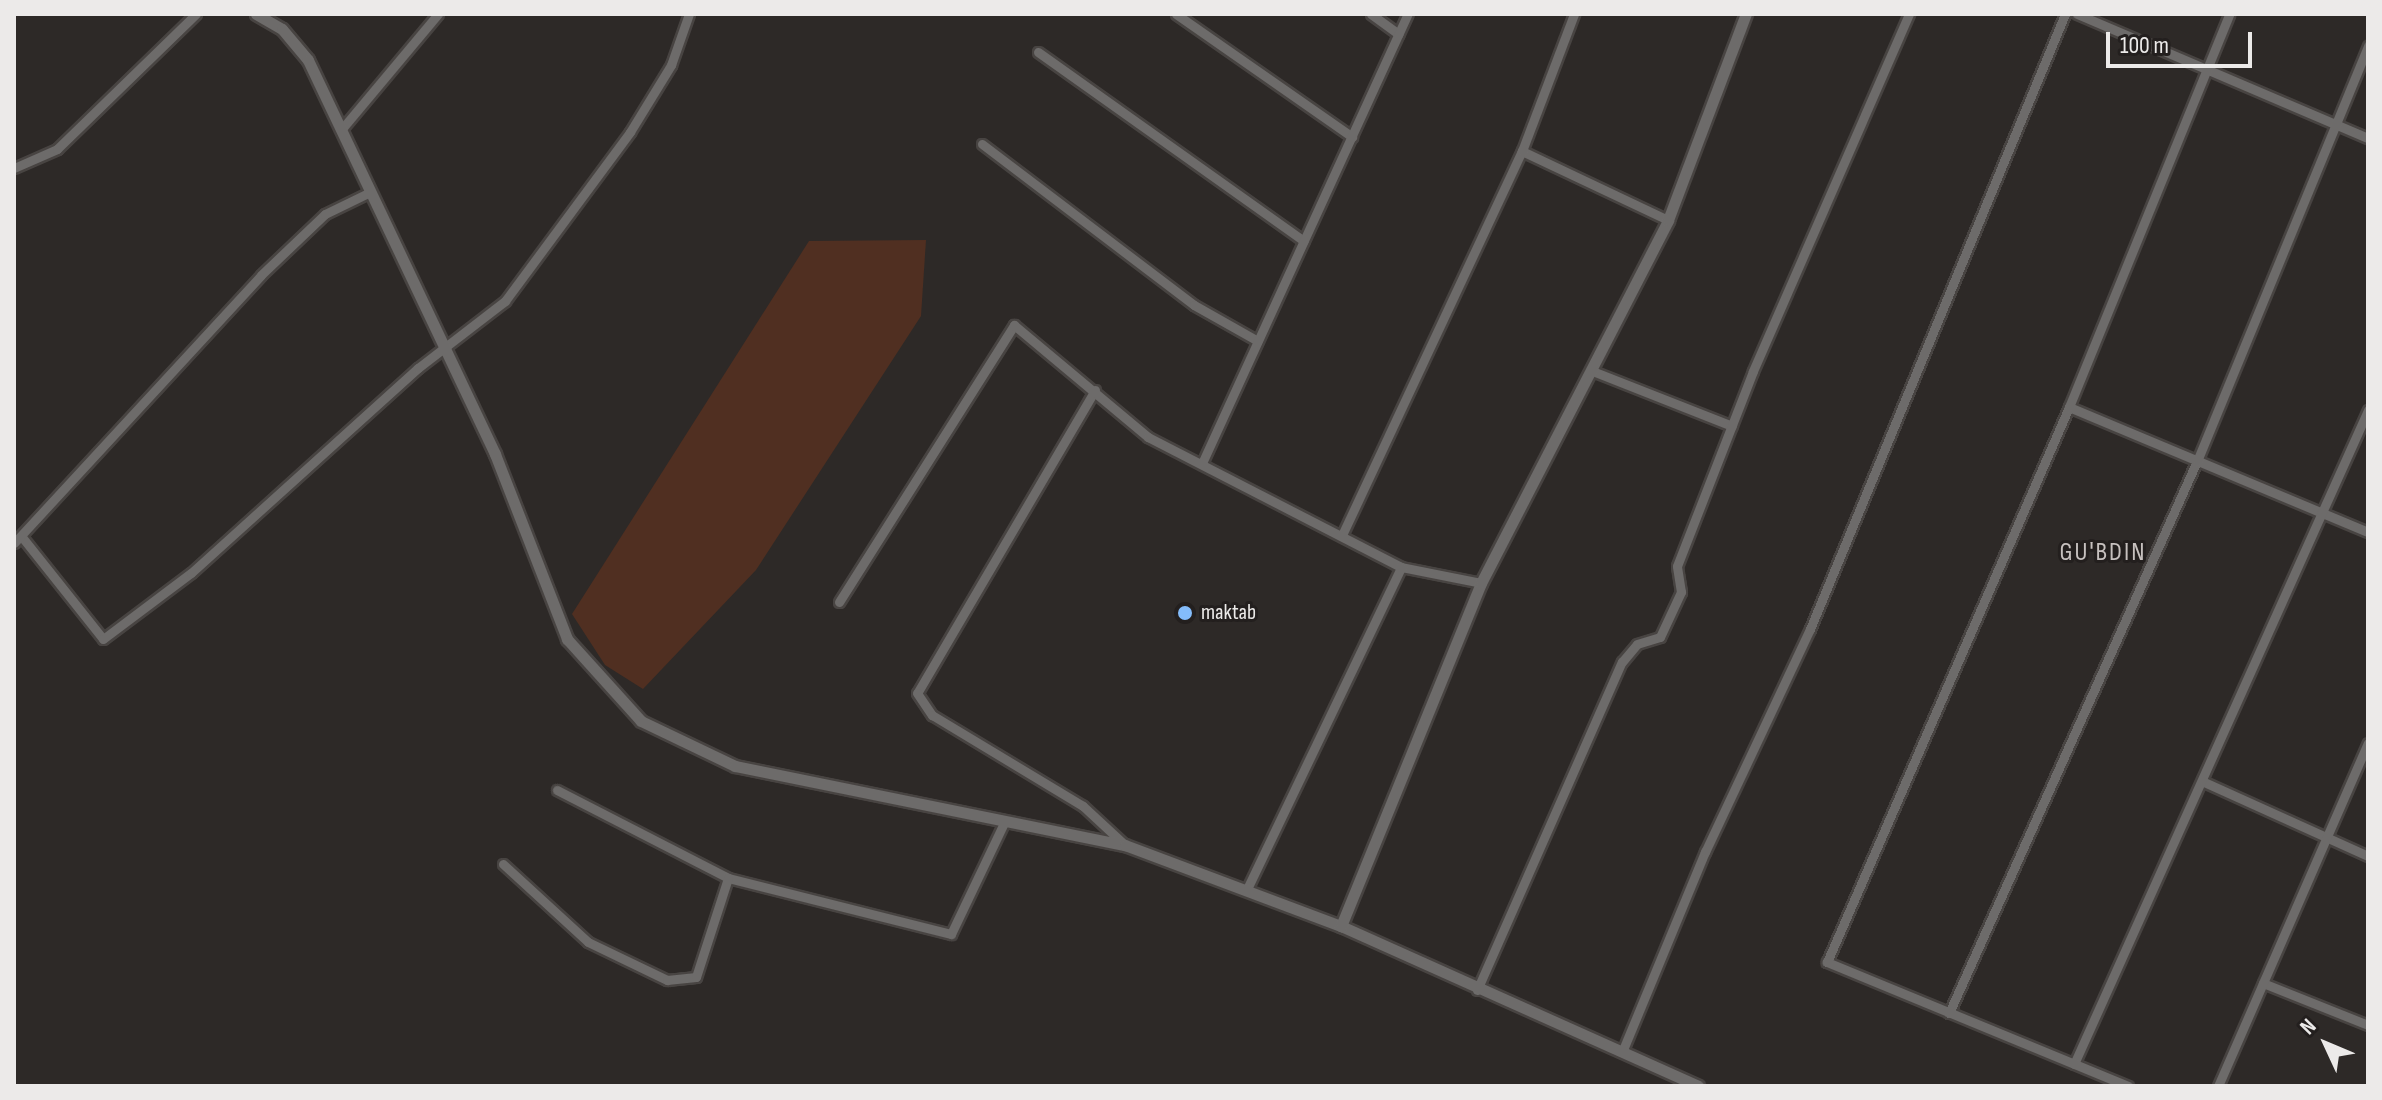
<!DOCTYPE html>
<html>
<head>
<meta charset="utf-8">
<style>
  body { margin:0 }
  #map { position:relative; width:2382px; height:1100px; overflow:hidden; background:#2d2927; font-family:"Sofia Sans Condensed",sans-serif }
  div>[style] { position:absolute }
  .green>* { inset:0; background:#502f21 }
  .roads { filter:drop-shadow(2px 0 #484442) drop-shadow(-2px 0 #484442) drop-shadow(0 2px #484442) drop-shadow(0 -2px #484442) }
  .minor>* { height:9px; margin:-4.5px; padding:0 4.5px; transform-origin:4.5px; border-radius:4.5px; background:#6d6b6a }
  .tertiary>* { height:11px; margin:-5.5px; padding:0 5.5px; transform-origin:5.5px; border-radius:5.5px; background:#6d6b6a }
  .dots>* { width:22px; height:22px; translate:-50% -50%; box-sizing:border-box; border:4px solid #231f1e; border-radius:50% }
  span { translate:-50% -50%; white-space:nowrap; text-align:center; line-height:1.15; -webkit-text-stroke:6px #231f1e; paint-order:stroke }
  .poi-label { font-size:22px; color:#eceae9 }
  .left { translate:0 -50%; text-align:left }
  .quarter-label { font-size:26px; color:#c7c1bf; letter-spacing:2px }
  .frame { position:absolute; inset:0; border:16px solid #eceae9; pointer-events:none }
  .north { position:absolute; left:2286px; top:1004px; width:80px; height:80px; -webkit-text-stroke:6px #231f1e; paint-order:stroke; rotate:314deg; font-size:22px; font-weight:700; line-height:32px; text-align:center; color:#eceae9 }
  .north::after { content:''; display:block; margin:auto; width:28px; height:36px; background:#eceae9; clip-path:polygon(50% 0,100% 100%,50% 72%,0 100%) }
  .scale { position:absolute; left:2106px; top:32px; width:146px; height:36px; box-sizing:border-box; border:4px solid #eceae9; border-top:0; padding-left:10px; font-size:24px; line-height:28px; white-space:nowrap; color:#eceae9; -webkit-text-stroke:6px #231f1e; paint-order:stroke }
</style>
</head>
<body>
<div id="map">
  <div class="green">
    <div style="clip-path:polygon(926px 240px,921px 316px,756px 570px,643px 689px,605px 665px,572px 614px,809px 241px)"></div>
  </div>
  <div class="roads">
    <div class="minor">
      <div style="left:1176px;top:14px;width:215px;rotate:34.9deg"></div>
      <div style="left:1371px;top:14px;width:34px;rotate:36deg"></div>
      <div style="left:2077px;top:14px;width:316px;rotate:23.1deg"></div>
      <div style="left:1038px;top:52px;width:326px;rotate:35.4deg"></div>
      <div style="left:341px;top:130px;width:151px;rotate:-50.1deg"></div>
      <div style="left:982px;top:144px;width:266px;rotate:37.2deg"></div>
      <div style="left:1194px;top:305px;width:73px;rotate:29.4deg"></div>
      <div style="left:1522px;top:151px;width:161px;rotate:25.3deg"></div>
      <div style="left:14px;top:168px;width:47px;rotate:-23.8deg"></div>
      <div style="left:57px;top:149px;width:194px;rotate:-44.2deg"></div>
      <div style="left:1595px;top:372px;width:147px;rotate:21.5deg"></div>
      <div style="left:1095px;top:390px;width:351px;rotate:120.4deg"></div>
      <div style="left:917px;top:693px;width:27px;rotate:56deg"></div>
      <div style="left:932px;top:715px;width:176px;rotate:31.1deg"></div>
      <div style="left:1083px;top:806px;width:57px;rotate:42.9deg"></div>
      <div style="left:2069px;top:407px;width:324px;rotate:22.7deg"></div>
      <div style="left:1203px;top:461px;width:492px;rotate:-65.4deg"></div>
      <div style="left:1342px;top:535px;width:424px;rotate:-64.9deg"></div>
      <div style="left:1522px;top:151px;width:147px;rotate:-69.2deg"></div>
      <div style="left:22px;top:537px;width:130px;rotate:51.5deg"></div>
      <div style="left:103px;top:639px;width:110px;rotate:-36.9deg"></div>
      <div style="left:191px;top:573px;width:306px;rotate:-42.1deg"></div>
      <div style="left:418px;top:368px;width:110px;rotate:-37.6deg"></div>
      <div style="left:505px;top:301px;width:210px;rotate:-53.5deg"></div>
      <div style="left:630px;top:132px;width:79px;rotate:-58.5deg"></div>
      <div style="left:671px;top:65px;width:54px;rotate:-70.6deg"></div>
      <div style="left:14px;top:543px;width:364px;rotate:-47.3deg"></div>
      <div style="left:261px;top:275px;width:88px;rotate:-43.6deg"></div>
      <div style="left:325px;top:214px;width:48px;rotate:-26deg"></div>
      <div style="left:839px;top:602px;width:328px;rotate:-57.7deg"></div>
      <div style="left:1014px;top:325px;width:175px;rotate:39.9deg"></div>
      <div style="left:1148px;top:437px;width:284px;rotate:27.2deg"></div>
      <div style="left:1401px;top:567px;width:82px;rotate:11.3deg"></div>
      <div style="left:2204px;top:782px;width:180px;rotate:24.3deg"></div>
      <div style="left:557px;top:790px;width:192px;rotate:27.2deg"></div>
      <div style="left:728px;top:878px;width:230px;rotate:14.1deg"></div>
      <div style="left:951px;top:934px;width:125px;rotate:-64.5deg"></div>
      <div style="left:503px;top:864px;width:115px;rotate:42.5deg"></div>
      <div style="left:588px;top:942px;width:88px;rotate:25.7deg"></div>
      <div style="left:667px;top:980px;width:29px;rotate:-6deg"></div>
      <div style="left:696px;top:977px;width:104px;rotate:-72.1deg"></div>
      <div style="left:1247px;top:889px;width:357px;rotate:-64.4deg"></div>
      <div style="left:2263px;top:983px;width:113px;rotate:21.8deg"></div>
      <div style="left:1477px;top:990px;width:359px;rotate:-66.2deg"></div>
      <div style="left:1622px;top:662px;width:23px;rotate:-50deg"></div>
      <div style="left:1637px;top:644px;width:24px;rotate:-17deg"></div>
      <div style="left:1660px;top:637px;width:50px;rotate:-65deg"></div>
      <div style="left:1681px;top:592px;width:26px;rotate:-99deg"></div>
      <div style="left:1677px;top:566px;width:209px;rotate:-68.7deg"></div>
      <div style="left:1753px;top:371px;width:390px;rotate:-66.4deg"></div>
      <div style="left:1949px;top:1013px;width:605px;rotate:-65.81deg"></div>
      <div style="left:2197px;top:461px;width:449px;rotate:-67.6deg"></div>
      <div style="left:1622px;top:1052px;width:217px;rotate:-67.5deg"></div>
      <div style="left:1705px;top:852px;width:246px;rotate:-64.8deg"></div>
      <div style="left:1810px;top:629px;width:666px;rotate:-67.48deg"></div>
      <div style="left:2074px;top:1064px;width:717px;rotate:-65.79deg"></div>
      <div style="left:2128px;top:1086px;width:326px;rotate:-157.6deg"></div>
      <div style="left:1827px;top:962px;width:605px;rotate:-66.44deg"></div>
      <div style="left:2069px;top:407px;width:424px;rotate:-67.8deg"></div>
      <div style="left:2218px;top:1086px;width:374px;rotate:-66.4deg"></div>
    </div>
    <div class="tertiary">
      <div style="left:256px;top:14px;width:30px;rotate:30deg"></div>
      <div style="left:282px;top:29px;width:40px;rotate:50deg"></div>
      <div style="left:308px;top:60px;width:436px;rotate:64.6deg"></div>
      <div style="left:495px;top:454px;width:199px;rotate:68.7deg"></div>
      <div style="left:567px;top:639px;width:110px;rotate:47.9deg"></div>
      <div style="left:641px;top:721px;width:104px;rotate:25.6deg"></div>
      <div style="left:735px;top:766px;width:398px;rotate:11.5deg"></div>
      <div style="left:1125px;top:845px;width:231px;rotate:20.6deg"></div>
      <div style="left:1341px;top:926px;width:391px;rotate:24.1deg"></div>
      <div style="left:1341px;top:926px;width:370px;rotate:-67.8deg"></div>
      <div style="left:1481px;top:583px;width:408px;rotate:-62.7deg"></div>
      <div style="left:1668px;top:220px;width:220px;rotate:-69.3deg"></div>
    </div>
  </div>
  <div class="dots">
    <div style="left:1185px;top:613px;background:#84bcfb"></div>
  </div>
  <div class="poi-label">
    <span class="left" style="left:1201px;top:613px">maktab</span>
  </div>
  <div class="quarter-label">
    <span style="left:2103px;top:553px">GU'BDIN</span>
  </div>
  <div class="frame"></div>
  <div class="north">N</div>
  <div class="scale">100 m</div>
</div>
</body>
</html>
